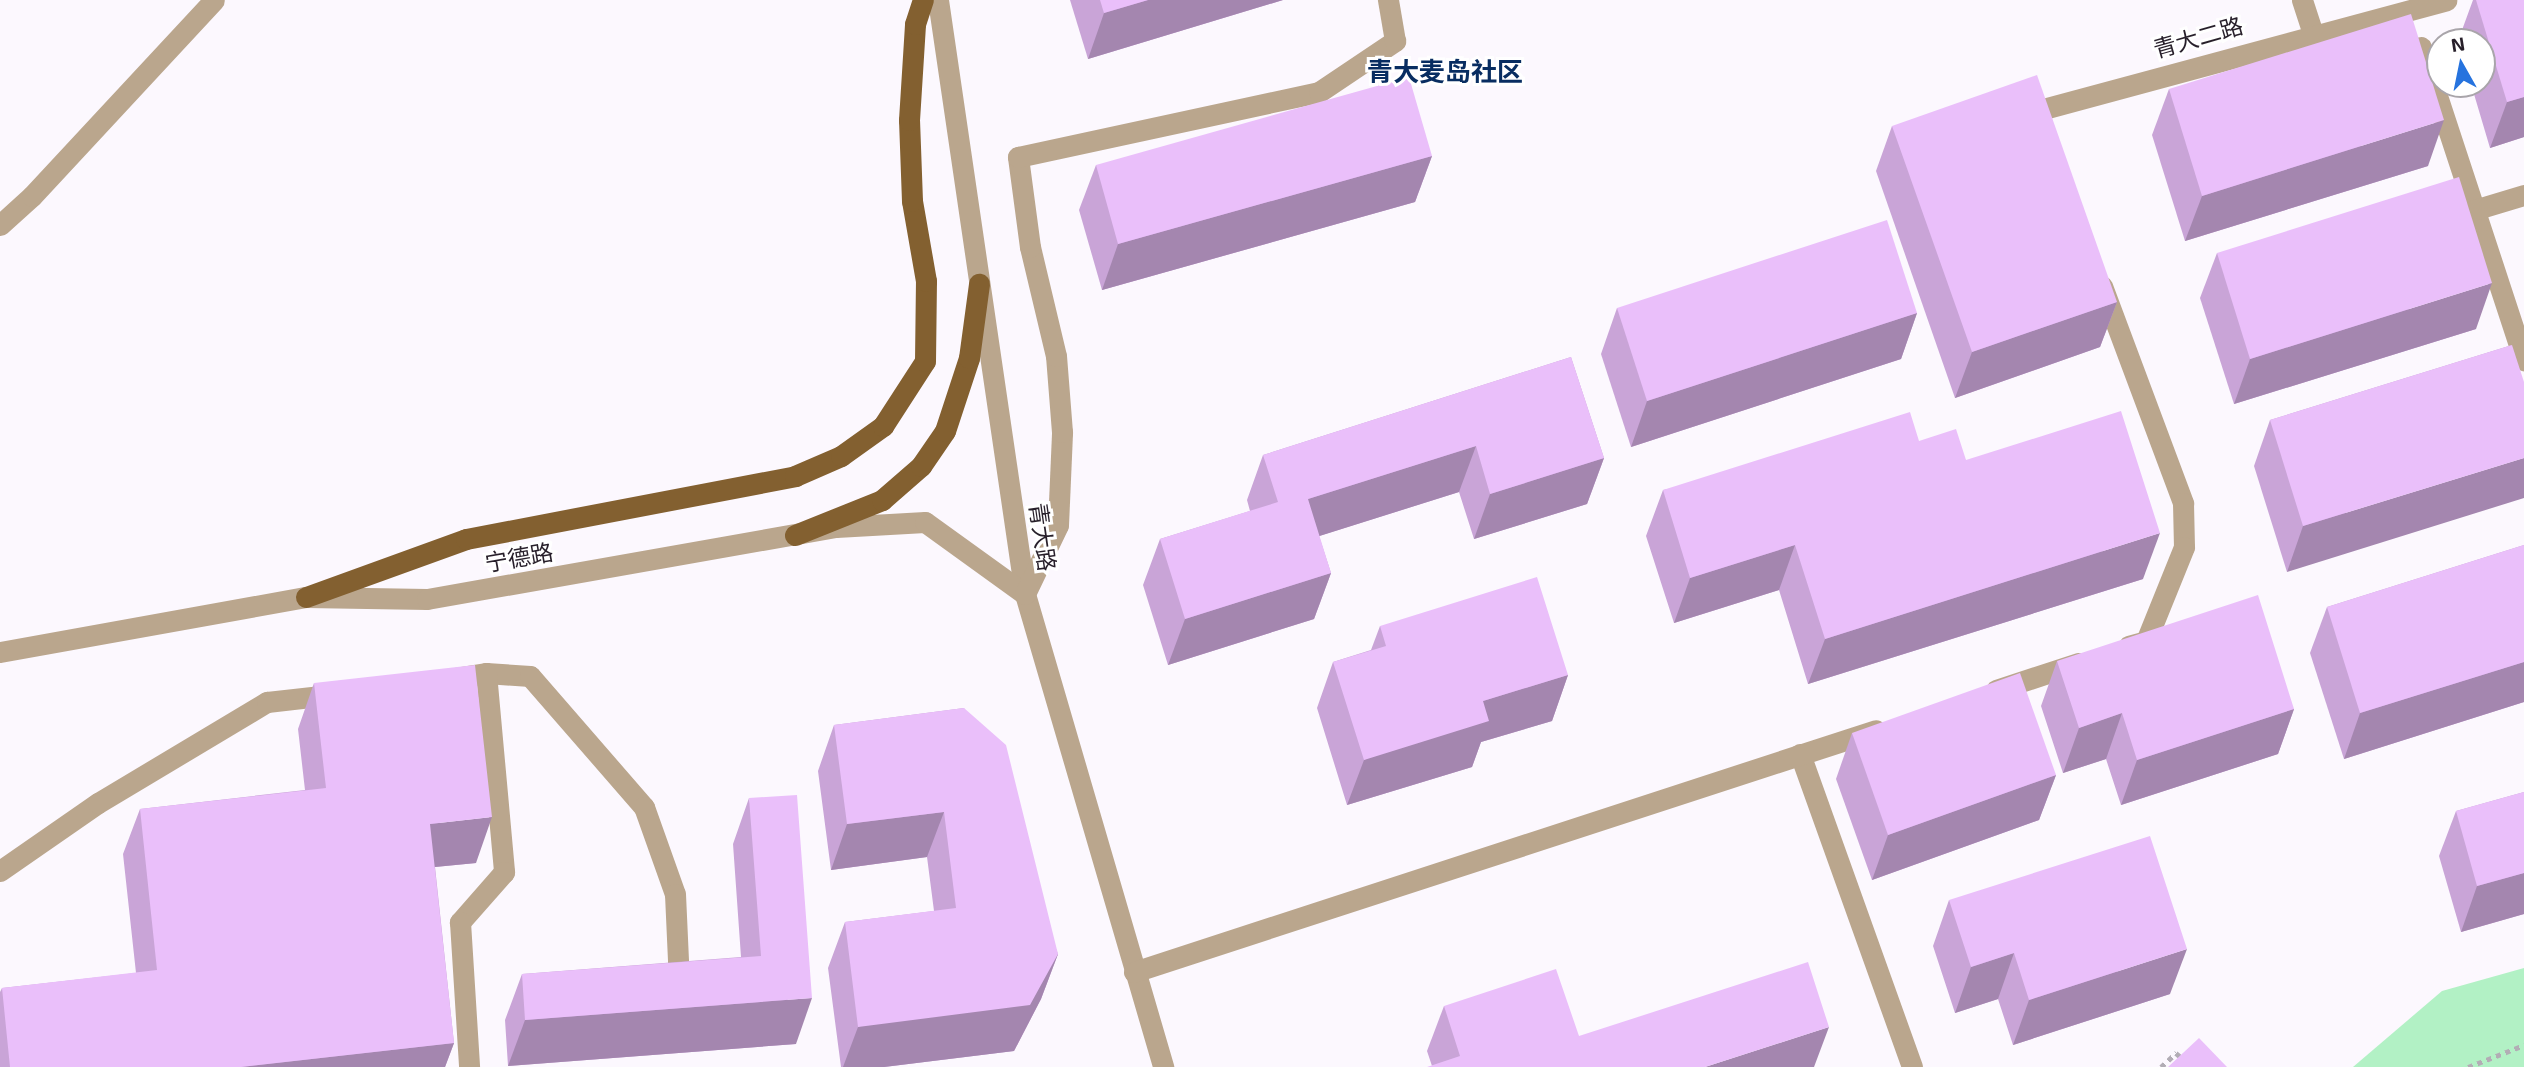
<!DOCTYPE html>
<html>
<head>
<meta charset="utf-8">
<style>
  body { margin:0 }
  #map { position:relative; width:2524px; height:1067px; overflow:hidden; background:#fcf8fe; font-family:"Exo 2","Noto Sans SC",sans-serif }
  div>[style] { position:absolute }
  .green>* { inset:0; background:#b2f1c5 }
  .path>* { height:4.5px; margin-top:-2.25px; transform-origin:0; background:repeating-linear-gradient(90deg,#b2adb5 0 5px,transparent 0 10px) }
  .minor>* { height:21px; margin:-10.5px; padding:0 10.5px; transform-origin:10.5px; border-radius:10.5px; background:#baa68d }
  .major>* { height:21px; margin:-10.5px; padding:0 10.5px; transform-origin:10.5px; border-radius:10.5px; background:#836030 }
  .wall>* { inset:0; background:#c9a4d7 }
  .shaded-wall>* { inset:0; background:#a486af }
  .building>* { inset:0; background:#eabffa }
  span { translate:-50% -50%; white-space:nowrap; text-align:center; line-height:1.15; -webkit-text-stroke:6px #fff; paint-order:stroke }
  .street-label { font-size:23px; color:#271f2a }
  .quarter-label { font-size:26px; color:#082d61; font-weight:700 }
  .north { position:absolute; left:2426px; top:28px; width:70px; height:70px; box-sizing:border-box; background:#fff; border:2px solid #a9a5aa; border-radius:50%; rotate:351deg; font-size:19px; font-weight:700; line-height:28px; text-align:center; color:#271f2a }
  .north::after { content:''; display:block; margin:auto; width:24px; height:32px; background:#2673de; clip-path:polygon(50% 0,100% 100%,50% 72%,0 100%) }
</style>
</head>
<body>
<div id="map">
  <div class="green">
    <div style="clip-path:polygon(2524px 968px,2524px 1067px,2353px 1067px,2442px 991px)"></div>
  </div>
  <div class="path">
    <div style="left:2161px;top:1067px;width:21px;rotate:-43deg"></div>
    <div style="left:2176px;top:1053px;width:8px;rotate:40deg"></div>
    <div style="left:2468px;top:1067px;width:60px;rotate:-21.4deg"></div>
  </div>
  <div class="minor">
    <div style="left:938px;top:0;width:600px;rotate:81.67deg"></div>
    <div style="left:1025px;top:594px;width:493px;rotate:73.7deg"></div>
    <div style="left:2302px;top:0;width:40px;rotate:72deg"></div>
    <div style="left:2421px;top:47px;width:330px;rotate:71.8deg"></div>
    <div style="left:2041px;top:125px;width:15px;rotate:-110deg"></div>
    <div style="left:2036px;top:111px;width:425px;rotate:-15.1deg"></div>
    <div style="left:2474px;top:210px;width:52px;rotate:-16.7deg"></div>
    <div style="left:0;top:225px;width:43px;rotate:-42.2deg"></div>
    <div style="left:32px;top:196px;width:267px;rotate:-47.1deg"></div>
    <div style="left:2102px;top:286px;width:232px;rotate:69.5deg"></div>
    <div style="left:2183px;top:503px;width:44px;rotate:88.7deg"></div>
    <div style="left:2184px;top:547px;width:101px;rotate:112deg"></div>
    <div style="left:2146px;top:641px;width:18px;rotate:164deg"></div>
    <div style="left:0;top:652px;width:311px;rotate:-10.2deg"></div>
    <div style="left:306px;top:597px;width:121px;rotate:0.9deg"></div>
    <div style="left:427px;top:599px;width:415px;rotate:-10deg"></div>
    <div style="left:836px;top:527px;width:89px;rotate:-3.2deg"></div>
    <div style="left:925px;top:522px;width:123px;rotate:35.8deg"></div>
    <div style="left:1025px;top:594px;width:76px;rotate:-64.4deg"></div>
    <div style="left:1058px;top:525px;width:93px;rotate:-87.5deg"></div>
    <div style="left:1062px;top:432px;width:76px;rotate:-94.5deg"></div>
    <div style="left:1056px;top:356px;width:112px;rotate:-103.4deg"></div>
    <div style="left:1030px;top:247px;width:91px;rotate:-97.6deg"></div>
    <div style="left:1018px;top:157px;width:308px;rotate:-12.2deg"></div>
    <div style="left:1319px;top:92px;width:92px;rotate:-33.9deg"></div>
    <div style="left:1395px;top:41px;width:42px;rotate:-99.7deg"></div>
    <div style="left:486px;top:673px;width:44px;rotate:3.9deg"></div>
    <div style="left:530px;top:676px;width:174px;rotate:49deg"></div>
    <div style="left:644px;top:807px;width:92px;rotate:70.4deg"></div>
    <div style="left:675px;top:894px;width:88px;rotate:87.4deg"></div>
    <div style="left:448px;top:679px;width:38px;rotate:-9deg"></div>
    <div style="left:486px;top:673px;width:200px;rotate:84.8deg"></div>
    <div style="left:504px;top:872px;width:67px;rotate:131.3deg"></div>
    <div style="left:460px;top:922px;width:145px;rotate:86.4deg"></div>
    <div style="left:1996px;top:690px;width:86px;rotate:-18.2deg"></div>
    <div style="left:1800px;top:754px;width:332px;rotate:70.3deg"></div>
    <div style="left:0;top:871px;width:119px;rotate:-34.8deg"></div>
    <div style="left:98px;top:803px;width:197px;rotate:-30.9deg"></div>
    <div style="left:267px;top:702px;width:70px;rotate:-6.5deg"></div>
    <div style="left:1134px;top:972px;width:780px;rotate:-18.06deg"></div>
  </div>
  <div class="major">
    <div style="left:795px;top:535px;width:94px;rotate:-21.9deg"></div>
    <div style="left:882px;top:500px;width:52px;rotate:-41.1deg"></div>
    <div style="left:921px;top:466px;width:42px;rotate:-55.6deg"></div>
    <div style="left:945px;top:431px;width:77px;rotate:-71.8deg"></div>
    <div style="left:969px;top:358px;width:75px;rotate:-82.3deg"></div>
    <div style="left:306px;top:597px;width:170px;rotate:-19.9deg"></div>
    <div style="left:466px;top:539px;width:335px;rotate:-10.8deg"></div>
    <div style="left:795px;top:476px;width:50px;rotate:-23.5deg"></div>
    <div style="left:841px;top:456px;width:52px;rotate:-35.5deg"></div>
    <div style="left:883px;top:426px;width:77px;rotate:-57.1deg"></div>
    <div style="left:925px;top:361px;width:80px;rotate:-89.3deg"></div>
    <div style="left:926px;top:281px;width:81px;rotate:-99.9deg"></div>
    <div style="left:912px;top:201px;width:81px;rotate:-92.1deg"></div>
    <div style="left:909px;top:120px;width:96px;rotate:-86.4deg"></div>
    <div style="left:915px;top:24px;width:25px;rotate:-72deg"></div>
  </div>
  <div class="wall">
    <div style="clip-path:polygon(1070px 0,1283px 0,1088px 59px)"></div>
    <div style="clip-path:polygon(2473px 0,2524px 0,2524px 137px,2490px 148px,2471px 84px,2482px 84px,2482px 42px,2458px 42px,2458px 41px)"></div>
    <div style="clip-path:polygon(2169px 89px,2428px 166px,2185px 241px,2152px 135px)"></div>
    <div style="clip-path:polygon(1892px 126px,2117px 302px,2100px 347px,1955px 398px,1876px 171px)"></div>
    <div style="clip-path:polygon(1432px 156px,1415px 202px,1102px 290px,1079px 210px,1096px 165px)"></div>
    <div style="clip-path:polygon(2217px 253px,2476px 329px,2234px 404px,2200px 298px)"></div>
    <div style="clip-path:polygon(1617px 308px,1917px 313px,1901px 359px,1631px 447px,1601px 354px)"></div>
    <div style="clip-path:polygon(2512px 345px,2287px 572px,2254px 466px,2270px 420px)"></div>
    <div style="clip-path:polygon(1571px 357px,1604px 458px,1587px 504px,1474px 539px,1459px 492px,1319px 536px,1331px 573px,1314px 619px,1168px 665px,1143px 585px,1160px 539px,1250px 511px,1247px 500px,1263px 455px)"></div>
    <div style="clip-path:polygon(1919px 441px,1966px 460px,2143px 579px,1808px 684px,1779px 590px,1674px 623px,1646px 536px,1663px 490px)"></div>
    <div style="clip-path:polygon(2524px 545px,2524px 702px,2344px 759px,2310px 653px,2327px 607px)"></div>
    <div style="clip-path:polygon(1380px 626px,1568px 675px,1552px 721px,1481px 742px,1472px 767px,1347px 805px,1317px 708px,1333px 662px,1371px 650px)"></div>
    <div style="clip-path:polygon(2057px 661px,2294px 709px,2278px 754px,2121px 805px,2106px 759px,2063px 773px,2041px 706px)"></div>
    <div style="clip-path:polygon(314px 683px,476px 863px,435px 867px,454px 1043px,445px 1067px,0 1067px,0 992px,2px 988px,136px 973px,123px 854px,140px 809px,305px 790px,298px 729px)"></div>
    <div style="clip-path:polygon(964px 708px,1058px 954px,1041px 999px,1014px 1051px,884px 1067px,841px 1067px,828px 968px,845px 922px,934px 911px,927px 857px,831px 870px,818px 771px,834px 725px)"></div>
    <div style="clip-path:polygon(1852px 733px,2056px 775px,2039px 820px,1872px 880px,1836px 779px)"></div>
    <div style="clip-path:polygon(2524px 792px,2524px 914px,2461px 932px,2439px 856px,2456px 811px)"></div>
    <div style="clip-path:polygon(749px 798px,796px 1044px,508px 1066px,505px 1020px,522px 974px,741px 957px,733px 844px)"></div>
    <div style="clip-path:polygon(1949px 900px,2170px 994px,2013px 1045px,1998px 999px,1955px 1013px,1933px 946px)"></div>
    <div style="clip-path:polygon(1444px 1006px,1579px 1036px,1432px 1066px,1427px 1051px)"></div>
  </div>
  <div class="shaded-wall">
    <div style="clip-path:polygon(1148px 0,1283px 0,1088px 59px,1104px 13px)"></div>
    <div style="clip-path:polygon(2524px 97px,2524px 137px,2490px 148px,2507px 102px)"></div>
    <div style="clip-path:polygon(2444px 120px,2428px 166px,2185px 241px,2202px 196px)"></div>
    <div style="clip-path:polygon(1432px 156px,1415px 202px,1102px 290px,1118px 244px)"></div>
    <div style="clip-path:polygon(2492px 283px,2476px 329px,2234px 404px,2250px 359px)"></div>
    <div style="clip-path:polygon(2117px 302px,2100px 347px,1955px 398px,1972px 352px)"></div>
    <div style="clip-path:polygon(1917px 313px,1901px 359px,1631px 447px,1647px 401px)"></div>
    <div style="clip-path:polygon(1476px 446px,1459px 492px,1291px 545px,1308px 499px)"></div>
    <div style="clip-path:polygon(1604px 458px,1587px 504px,1474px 539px,1490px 494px)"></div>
    <div style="clip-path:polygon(2524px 458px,2524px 498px,2287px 572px,2303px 526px)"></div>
    <div style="clip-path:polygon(2160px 533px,2143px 579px,1808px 684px,1825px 639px)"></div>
    <div style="clip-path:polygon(1795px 545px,1779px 590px,1674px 623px,1690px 578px)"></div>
    <div style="clip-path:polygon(1331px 573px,1314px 619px,1168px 665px,1185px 619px)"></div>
    <div style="clip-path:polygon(2524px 662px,2524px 702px,2344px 759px,2360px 713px)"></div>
    <div style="clip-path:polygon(1568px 675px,1552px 721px,1481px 742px,1472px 767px,1347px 805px,1364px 760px,1483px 701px)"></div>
    <div style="clip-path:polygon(2294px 709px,2278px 754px,2121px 805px,2137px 760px)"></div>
    <div style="clip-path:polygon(2122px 713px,2106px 759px,2063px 773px,2079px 728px)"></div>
    <div style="clip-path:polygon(2056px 775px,2039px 820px,1872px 880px,1888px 835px)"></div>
    <div style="clip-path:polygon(944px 812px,927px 857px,831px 870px,847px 824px)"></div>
    <div style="clip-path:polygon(492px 817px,476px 863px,414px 869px,430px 824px)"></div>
    <div style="clip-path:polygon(2524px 873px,2524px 914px,2461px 932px,2477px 886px)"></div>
    <div style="clip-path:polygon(2187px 949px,2170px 994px,2013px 1045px,2029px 1000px)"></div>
    <div style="clip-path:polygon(2014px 953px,1998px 999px,1955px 1013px,1971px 967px)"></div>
    <div style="clip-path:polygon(1058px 954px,1041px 999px,1014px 1051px,884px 1067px,843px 1067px,858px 1027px)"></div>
    <div style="clip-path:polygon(812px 998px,796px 1044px,508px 1066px,525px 1020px)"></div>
    <div style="clip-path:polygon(1829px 1027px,1814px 1067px,1705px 1067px)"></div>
    <div style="clip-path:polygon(454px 1043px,445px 1067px,241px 1067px)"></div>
  </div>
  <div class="building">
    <div style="clip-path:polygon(1100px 0,1148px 0,1104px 13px)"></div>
    <div style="clip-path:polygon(2476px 0,2524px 0,2524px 97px,2507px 102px)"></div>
    <div style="clip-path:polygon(2411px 14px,2444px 120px,2202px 196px,2169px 89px)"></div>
    <div style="clip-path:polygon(2037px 75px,2117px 302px,1972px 352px,1892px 126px)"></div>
    <div style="clip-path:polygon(1409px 77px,1432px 156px,1118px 244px,1096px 165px)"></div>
    <div style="clip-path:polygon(2459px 177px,2492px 283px,2250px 359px,2217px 253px)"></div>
    <div style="clip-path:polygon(1887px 220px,1917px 313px,1647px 401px,1617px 308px)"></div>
    <div style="clip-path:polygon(2512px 345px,2524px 382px,2524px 458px,2303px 526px,2270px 420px)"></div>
    <div style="clip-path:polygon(1571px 357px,1604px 458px,1490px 494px,1476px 446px,1308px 499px,1331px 573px,1185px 619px,1160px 539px,1278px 502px,1263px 455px)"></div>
    <div style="clip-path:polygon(2121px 411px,2160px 533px,1825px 639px,1795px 545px,1690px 578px,1663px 490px,1910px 412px,1919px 441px,1956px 429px,1966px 460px)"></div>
    <div style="clip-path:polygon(2524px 545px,2524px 662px,2360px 713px,2327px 607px)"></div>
    <div style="clip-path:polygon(1537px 577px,1568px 675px,1483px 701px,1489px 721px,1364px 760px,1333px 662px,1386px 646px,1380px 626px)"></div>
    <div style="clip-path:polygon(2258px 595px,2294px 709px,2137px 760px,2122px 713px,2079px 728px,2057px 661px)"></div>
    <div style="clip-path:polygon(475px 665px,492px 817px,430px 824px,454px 1043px,241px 1067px,10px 1067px,2px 988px,157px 970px,140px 809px,326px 788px,314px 683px)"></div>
    <div style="clip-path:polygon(2020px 673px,2056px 775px,1888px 835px,1852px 733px)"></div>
    <div style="clip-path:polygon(964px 708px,1006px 745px,1058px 954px,1030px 1005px,858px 1027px,845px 922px,956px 908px,944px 812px,847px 824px,834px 725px)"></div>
    <div style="clip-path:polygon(2524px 792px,2524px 873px,2477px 886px,2456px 811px)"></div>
    <div style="clip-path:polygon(797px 795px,812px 998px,525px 1020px,522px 974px,761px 956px,749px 798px)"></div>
    <div style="clip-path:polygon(2150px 836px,2187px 949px,2029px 1000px,2014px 953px,1971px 967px,1949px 900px)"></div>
    <div style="clip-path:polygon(1808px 962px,1829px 1027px,1705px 1067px,1427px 1067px,1460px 1056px,1444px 1006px,1556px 969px,1579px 1036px)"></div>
    <div style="clip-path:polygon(2199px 1038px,2227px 1067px,2168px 1067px)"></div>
  </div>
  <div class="street-label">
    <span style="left:2198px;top:37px;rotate:-16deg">青大二路</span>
    <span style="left:1043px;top:537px;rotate:82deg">青大路</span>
    <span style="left:519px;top:557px;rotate:-10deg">宁德路</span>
  </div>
  <div class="quarter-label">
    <span style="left:1445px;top:71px">青大麦岛社区</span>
  </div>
  <div class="north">N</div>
</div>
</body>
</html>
